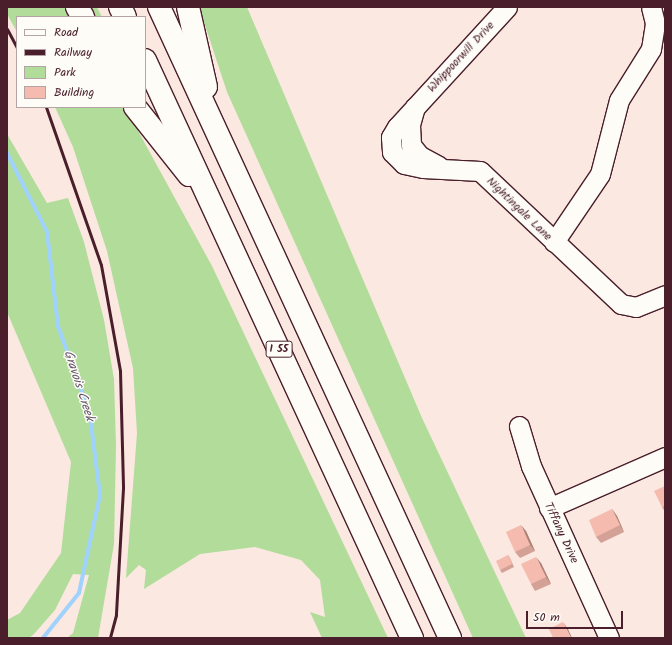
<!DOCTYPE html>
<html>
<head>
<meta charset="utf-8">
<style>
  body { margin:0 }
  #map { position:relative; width:672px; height:645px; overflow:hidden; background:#fbe8e1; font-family:Kalam,sans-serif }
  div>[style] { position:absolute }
  .green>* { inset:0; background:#b1dc9a }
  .stream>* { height:4px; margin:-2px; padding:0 2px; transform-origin:2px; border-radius:2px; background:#9fd2fd }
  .roads { filter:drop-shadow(1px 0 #4a1f2b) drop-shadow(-1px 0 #4a1f2b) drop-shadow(0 1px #4a1f2b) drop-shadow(0 -1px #4a1f2b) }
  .minor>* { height:19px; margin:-9.5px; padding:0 9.5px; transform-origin:9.5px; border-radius:9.5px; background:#fdfcf7 }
  .highway>* { height:22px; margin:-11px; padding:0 11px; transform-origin:11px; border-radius:11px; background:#fdfcf7 }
  .rail>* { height:3px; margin:-1.5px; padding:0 1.5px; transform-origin:1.5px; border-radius:1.5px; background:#4a1f2b }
  .wall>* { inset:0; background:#d3a196 }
  .shaded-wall>* { inset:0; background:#ac837a }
  .building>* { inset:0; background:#f5bbae }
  span { translate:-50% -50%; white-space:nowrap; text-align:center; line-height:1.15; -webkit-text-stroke:3px #fdfcf7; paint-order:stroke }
  .shield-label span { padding:1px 3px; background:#fdfcf7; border:1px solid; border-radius:3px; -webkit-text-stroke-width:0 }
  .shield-label { font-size:11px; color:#4a1f2b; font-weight:700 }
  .street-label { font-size:12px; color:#4a1f2b }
  .water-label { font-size:13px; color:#64556a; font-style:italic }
  .frame { position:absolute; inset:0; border:8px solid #4a1f2b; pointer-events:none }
  .legend { position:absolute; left:16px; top:16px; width:130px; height:92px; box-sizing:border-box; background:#fdfcf7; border:1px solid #b5a4a5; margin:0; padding:5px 7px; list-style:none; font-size:12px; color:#4a1f2b }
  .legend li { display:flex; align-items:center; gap:8px; height:20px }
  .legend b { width:20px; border:1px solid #b5a4a5 }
  .scale { position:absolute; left:526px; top:611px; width:97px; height:18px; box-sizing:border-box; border:2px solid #4a1f2b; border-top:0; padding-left:5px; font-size:12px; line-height:14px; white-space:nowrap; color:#4a1f2b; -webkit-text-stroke:3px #fdfcf7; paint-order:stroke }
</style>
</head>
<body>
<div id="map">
  <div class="green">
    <div style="clip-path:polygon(7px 7px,67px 7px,73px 17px,17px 17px,17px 32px,7px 14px)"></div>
    <div style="clip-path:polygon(86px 7px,97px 7px,102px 17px,92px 17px)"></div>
    <div style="clip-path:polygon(199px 7px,247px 7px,422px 418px,526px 638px,473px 638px,227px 92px)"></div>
    <div style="clip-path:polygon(55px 107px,125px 107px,212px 266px,388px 638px,322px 638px,310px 612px,325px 617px,320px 580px,301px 560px,255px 547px,200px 554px,144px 589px,146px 570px,139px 565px,126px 578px,137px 433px,133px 368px,107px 251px,73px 147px)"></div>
    <div style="clip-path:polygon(7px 134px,47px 203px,68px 198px,84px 242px,104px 320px,114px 379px,116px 446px,114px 544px,98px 638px,67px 638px,73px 633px,89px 575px,73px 574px,55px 610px,34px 634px,29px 638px,7px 638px,7px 620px,20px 613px,61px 553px,71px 462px,7px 312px)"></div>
  </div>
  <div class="stream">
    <div style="left:7px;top:153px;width:89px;rotate:63.1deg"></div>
    <div style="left:47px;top:232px;width:95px;rotate:83.3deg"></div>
    <div style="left:58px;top:326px;width:96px;rotate:70.4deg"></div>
    <div style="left:90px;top:416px;width:80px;rotate:82.8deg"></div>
    <div style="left:100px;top:495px;width:100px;rotate:102.1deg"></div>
    <div style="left:79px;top:593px;width:58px;rotate:128.7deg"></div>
  </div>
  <div class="roads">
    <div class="minor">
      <div style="left:507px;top:7px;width:163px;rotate:132.5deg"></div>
      <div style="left:397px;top:127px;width:12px;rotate:121deg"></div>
      <div style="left:391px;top:137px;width:15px;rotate:86deg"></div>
      <div style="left:392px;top:152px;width:17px;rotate:45deg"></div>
      <div style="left:404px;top:164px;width:19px;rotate:12deg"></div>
      <div style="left:423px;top:168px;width:57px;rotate:3deg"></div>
      <div style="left:480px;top:171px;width:194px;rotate:43.3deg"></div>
      <div style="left:621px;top:304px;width:15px;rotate:11deg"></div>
      <div style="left:636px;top:307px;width:31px;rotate:-22deg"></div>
      <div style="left:415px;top:107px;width:19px;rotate:106deg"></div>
      <div style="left:410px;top:125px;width:20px;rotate:87deg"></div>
      <div style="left:411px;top:145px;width:14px;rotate:51deg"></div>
      <div style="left:420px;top:156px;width:21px;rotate:28deg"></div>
      <div style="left:554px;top:242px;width:82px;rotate:-55.9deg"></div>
      <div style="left:600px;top:174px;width:76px;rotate:-75.6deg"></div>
      <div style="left:619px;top:100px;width:60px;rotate:-57.9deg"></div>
      <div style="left:651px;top:49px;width:26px;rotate:-81deg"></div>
      <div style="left:655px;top:23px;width:16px;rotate:-104deg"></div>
      <div style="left:519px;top:426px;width:42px;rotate:73.3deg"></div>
      <div style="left:531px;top:466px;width:189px;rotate:65.6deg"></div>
      <div style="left:549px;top:508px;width:127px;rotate:-23.7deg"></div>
    </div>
    <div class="highway">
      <div style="left:77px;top:7px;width:12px;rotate:59deg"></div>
      <div style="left:120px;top:7px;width:11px;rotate:63deg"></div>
      <div style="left:159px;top:7px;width:695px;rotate:65.24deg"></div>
      <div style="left:188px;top:7px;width:82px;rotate:77.3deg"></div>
      <div style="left:145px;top:60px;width:637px;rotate:65.21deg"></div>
      <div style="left:135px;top:107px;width:87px;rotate:51.5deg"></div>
    </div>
  </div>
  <div class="rail">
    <div style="left:7px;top:29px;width:21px;rotate:62deg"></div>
    <div style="left:46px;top:107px;width:167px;rotate:70.8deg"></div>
    <div style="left:101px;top:265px;width:108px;rotate:79.8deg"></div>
    <div style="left:120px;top:371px;width:117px;rotate:88.5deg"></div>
    <div style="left:123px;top:488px;width:127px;rotate:93.2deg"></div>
    <div style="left:116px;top:615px;width:24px;rotate:105deg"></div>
  </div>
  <div class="wall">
    <div style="clip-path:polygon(665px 486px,665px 512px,662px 507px)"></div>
    <div style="clip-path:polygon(612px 509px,617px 516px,624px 532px,601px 543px,596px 537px)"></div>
    <div style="clip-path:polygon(526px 531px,535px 551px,520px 558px,515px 552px)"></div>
    <div style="clip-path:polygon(508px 555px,510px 558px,514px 567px,502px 573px,500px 570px)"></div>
    <div style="clip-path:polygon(541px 563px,551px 584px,535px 591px,531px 584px)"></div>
  </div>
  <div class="shaded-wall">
    <div style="clip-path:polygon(612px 509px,617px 516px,624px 532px,620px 525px)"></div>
    <div style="clip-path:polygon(521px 525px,526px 531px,535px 551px,530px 545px)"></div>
    <div style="clip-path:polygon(536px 557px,541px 563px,551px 584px,546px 577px)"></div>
    <div style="clip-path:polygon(563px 622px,568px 629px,572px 638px,571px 638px)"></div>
  </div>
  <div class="building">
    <div style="clip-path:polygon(665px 486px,665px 506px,662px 507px,654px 491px)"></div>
    <div style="clip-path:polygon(612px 509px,620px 525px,596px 537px,589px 520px)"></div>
    <div style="clip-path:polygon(521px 525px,530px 545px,515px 552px,506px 532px)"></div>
    <div style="clip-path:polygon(508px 555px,512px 564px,500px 570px,496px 561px)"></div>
    <div style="clip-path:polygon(536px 557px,546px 577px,531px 584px,521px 564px)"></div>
    <div style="clip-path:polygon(563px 622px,571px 638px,553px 638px,549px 629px)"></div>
  </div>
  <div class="shield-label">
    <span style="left:279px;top:349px">I 55</span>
  </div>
  <div class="street-label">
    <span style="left:461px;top:57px;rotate:-47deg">Whippoorwill Drive</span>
    <span style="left:519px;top:209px;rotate:44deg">Nightingale Lane</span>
    <span style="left:561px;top:533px;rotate:65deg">Tiffany Drive</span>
  </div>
  <div class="water-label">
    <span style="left:78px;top:386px;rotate:72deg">Gravois Creek</span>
  </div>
  <div class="frame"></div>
  <ul class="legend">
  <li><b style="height:5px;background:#fdfcf7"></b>Road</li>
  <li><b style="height:5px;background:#4a1f2b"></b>Railway</li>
  <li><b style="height:11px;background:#b1dc9a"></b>Park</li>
  <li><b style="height:11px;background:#f5bbae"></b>Building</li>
  </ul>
  <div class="scale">50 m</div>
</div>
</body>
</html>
